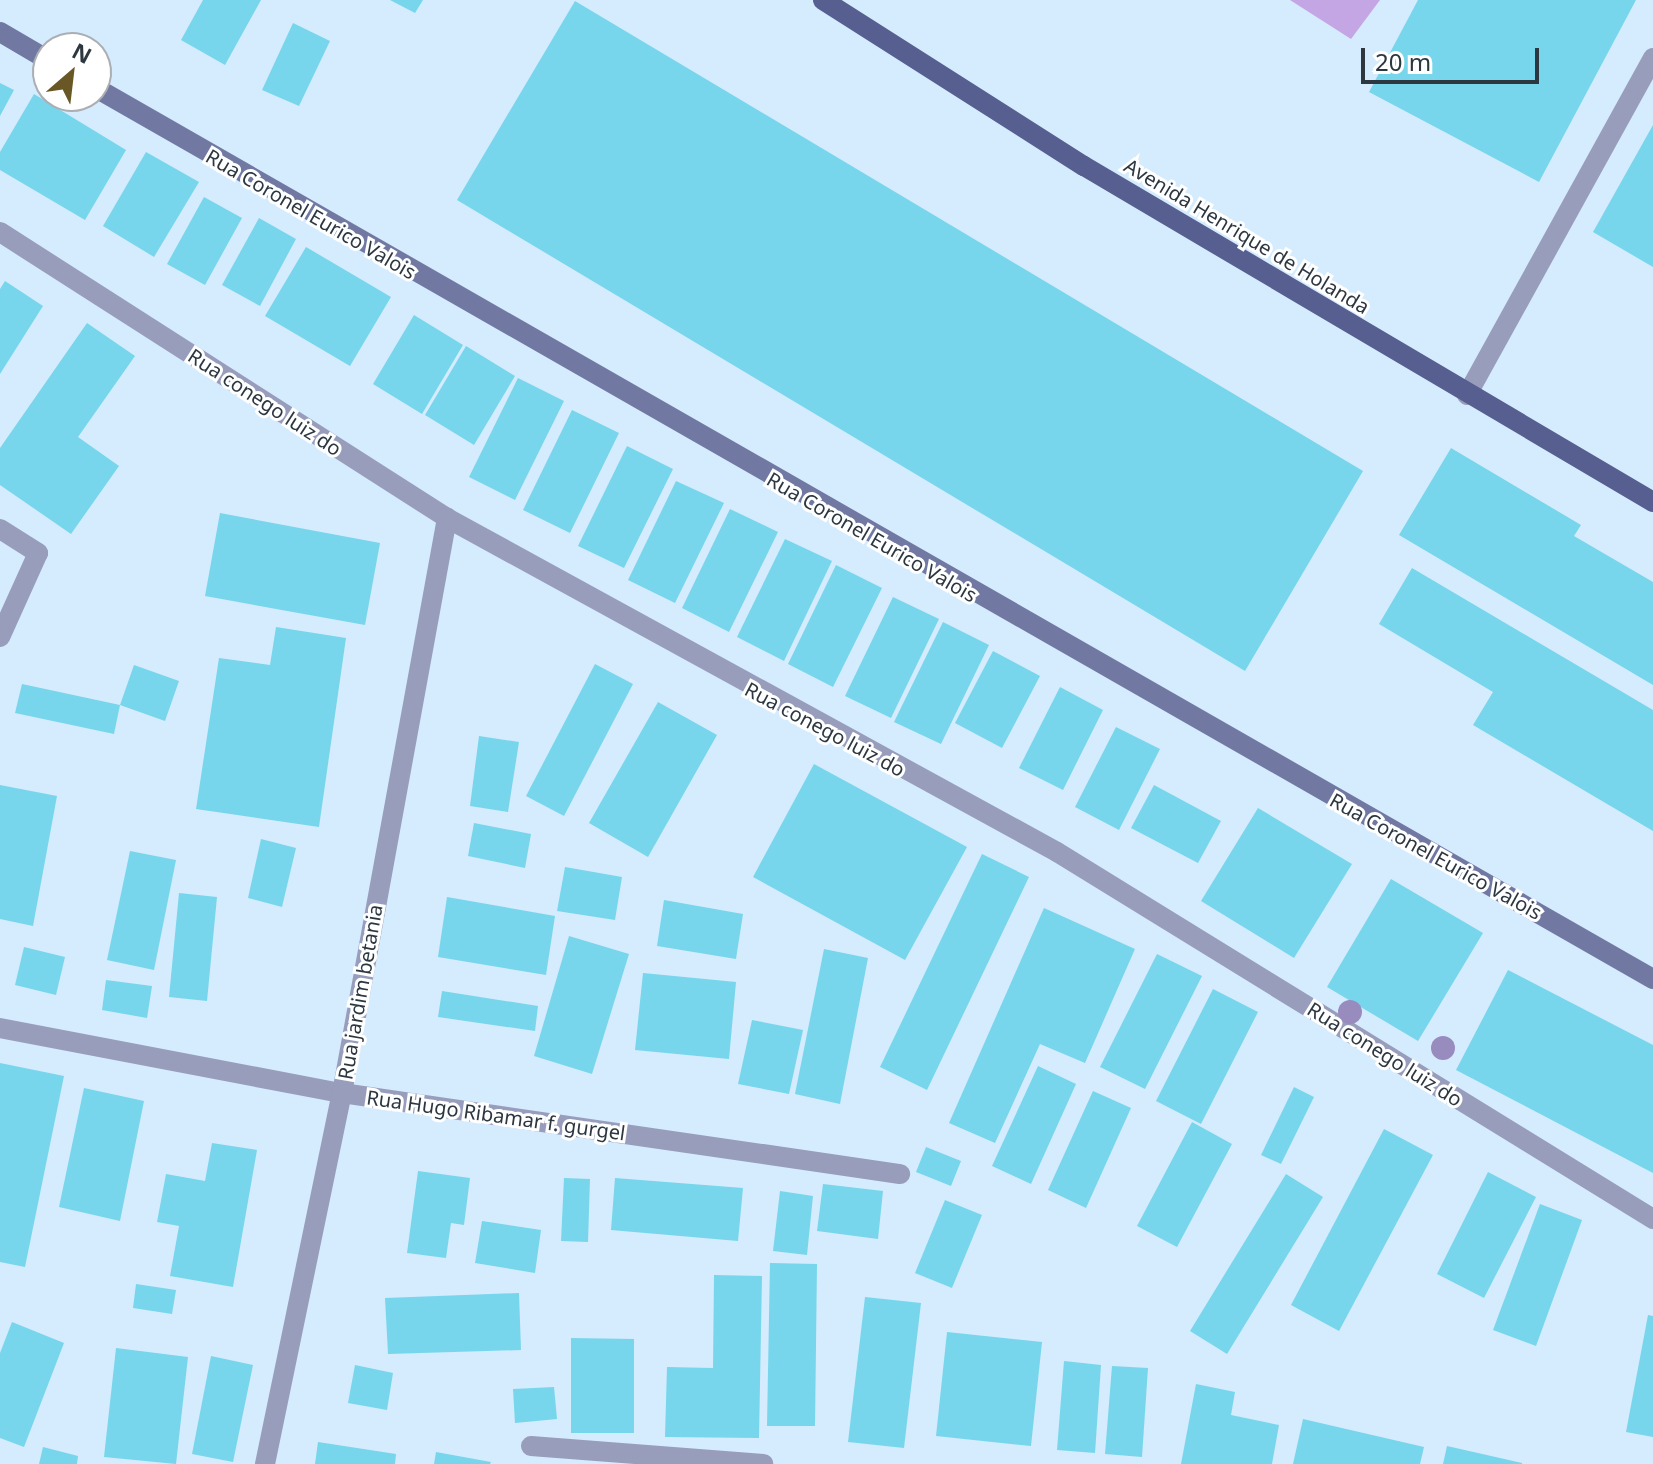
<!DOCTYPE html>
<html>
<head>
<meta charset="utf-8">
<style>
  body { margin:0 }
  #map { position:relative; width:1653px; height:1464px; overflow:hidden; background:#d5ebfe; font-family:"Noto Sans",sans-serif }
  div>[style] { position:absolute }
  .green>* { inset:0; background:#c4a6e4 }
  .building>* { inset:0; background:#77d6eb }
  .minor>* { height:20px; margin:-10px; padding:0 10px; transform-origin:10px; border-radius:10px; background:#979dba }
  .secondary>* { height:20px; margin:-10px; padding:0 10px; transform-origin:10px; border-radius:10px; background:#7179a2 }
  .primary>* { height:20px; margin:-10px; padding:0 10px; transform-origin:10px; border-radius:10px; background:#565f90 }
  .trees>* { width:24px; height:24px; margin:-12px; border-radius:50%; background:#988cbf }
  span { translate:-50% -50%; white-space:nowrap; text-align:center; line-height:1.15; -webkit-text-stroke:6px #fff; paint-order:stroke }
  .street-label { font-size:20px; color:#2c3740 }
  .north { position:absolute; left:32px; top:32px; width:80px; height:80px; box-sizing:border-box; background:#fff; border:2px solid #abafb3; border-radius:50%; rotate:28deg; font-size:22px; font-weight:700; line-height:32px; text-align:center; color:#2c3740 }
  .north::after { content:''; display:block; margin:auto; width:28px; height:36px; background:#695826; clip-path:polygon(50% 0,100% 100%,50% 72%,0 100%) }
  .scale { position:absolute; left:1361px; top:48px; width:178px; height:36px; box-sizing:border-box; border:4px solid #2c3740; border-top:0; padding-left:10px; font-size:24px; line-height:28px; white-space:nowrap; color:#2c3740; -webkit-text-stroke:6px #fff; paint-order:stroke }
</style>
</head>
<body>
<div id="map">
  <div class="green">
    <div style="clip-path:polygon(1290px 0,1380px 0,1351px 39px)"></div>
  </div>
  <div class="building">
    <div style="clip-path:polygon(203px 0,261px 0,225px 65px,181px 40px)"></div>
    <div style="clip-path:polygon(390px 0,423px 0,415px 13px)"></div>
    <div style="clip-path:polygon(1418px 0,1636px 0,1539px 182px,1369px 92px)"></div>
    <div style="clip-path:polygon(575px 1px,1363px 471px,1245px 671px,457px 200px)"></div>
    <div style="clip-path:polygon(293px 23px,330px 41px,299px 106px,262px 90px)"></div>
    <div style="clip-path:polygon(0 83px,14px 90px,0 116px)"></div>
    <div style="clip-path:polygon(34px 94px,126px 150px,85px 220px,0 170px,0 152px)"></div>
    <div style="clip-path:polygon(1653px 125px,1653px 267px,1593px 232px)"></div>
    <div style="clip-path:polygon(146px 152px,199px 182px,154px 257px,103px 226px)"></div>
    <div style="clip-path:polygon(204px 197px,242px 218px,205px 285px,167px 264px)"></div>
    <div style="clip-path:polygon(259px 218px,296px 239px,260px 306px,222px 285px)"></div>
    <div style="clip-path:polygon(306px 247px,391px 297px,350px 366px,265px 316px)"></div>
    <div style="clip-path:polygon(5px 281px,43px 306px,0 374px,0 289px)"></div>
    <div style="clip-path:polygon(414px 315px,463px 345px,422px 414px,373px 384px)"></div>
    <div style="clip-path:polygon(87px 323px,135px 356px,78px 437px,119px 466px,71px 534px,0 485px,0 448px)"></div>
    <div style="clip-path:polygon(466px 346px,515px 376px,474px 445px,425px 415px)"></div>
    <div style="clip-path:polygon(518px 378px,564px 401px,515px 500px,469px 477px)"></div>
    <div style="clip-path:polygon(572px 410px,619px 433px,570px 533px,523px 510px)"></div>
    <div style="clip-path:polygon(627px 446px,673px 469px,624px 568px,578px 546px)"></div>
    <div style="clip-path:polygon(1451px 448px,1581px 525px,1574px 536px,1653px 582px,1653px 685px,1399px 535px)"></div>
    <div style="clip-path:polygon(676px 481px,724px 503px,675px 603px,628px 580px)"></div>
    <div style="clip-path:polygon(730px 509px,778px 532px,729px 632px,682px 608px)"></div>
    <div style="clip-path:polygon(220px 513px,380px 543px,365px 625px,205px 596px)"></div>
    <div style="clip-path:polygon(785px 539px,832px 561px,784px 661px,737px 637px)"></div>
    <div style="clip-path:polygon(836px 565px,882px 588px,833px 687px,788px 664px)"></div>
    <div style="clip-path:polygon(1412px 568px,1653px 710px,1653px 831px,1473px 725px,1493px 692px,1379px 624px)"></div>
    <div style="clip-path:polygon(893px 597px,939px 619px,891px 718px,845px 696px)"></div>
    <div style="clip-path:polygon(943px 622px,989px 645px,941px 744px,894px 722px)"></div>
    <div style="clip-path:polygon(276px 627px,346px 638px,319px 827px,196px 809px,219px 658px,270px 665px)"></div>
    <div style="clip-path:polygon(993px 651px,1040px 676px,1002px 748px,955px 723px)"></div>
    <div style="clip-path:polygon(595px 664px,633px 684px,564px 816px,526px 796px)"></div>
    <div style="clip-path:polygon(134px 665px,179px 681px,165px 721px,120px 705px)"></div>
    <div style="clip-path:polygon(22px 684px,120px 705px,114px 734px,15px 713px)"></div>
    <div style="clip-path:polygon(1060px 687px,1103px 710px,1063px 790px,1019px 768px)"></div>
    <div style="clip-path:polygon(658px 702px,717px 735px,648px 857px,589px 823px)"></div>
    <div style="clip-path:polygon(1116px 727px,1160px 749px,1119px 830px,1075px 807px)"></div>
    <div style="clip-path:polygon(479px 736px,519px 742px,508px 812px,470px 806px)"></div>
    <div style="clip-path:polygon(814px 764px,967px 847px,905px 960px,753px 877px)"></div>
    <div style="clip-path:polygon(0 785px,57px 796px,33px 926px,0 919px)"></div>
    <div style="clip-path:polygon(1154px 785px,1221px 821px,1198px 863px,1131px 828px)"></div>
    <div style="clip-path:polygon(1258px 808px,1352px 864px,1294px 958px,1201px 901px)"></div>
    <div style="clip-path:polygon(474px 823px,531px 834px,525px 868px,468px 856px)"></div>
    <div style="clip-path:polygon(261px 839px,296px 848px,282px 907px,248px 898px)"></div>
    <div style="clip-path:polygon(130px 851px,176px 860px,154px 970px,107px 960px)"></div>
    <div style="clip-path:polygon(982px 854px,1029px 877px,927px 1090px,880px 1067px)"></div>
    <div style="clip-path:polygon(565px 867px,622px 877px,615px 920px,557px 911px)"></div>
    <div style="clip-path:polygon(1391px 879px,1483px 933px,1418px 1041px,1327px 987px)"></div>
    <div style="clip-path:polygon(179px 893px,217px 897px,207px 1001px,169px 997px)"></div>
    <div style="clip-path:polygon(447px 897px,555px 916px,546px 975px,438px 957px)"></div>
    <div style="clip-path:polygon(664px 900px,743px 914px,736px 959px,657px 946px)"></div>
    <div style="clip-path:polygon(1044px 908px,1135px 949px,1085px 1063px,1040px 1044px,995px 1143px,949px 1123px)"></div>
    <div style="clip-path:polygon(569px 936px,629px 954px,592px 1074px,534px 1056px)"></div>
    <div style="clip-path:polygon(24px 947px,65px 957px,56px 995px,15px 985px)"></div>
    <div style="clip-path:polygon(824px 949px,868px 958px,840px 1104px,795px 1094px)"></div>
    <div style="clip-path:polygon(1157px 954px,1202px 976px,1145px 1089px,1100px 1067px)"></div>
    <div style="clip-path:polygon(1508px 970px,1653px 1045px,1653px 1173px,1456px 1070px)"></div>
    <div style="clip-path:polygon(643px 973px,736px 982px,729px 1059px,635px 1050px)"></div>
    <div style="clip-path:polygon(106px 980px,152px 986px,147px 1018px,102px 1010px)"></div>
    <div style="clip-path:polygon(1213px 989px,1258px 1012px,1201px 1124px,1156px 1101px)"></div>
    <div style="clip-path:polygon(442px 991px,538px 1006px,535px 1031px,438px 1017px)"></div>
    <div style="clip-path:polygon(752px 1020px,803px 1030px,789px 1094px,738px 1084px)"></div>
    <div style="clip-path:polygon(0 1063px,64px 1076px,25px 1267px,0 1262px)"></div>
    <div style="clip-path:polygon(1038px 1066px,1076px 1084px,1031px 1184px,992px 1166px)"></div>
    <div style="clip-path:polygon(1294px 1087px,1314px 1097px,1281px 1164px,1261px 1155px)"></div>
    <div style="clip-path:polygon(84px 1088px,144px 1101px,120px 1221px,59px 1207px)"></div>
    <div style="clip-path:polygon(1093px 1091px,1131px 1108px,1086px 1208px,1048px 1190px)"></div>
    <div style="clip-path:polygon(1192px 1122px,1232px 1144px,1177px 1247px,1137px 1226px)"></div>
    <div style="clip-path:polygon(1384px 1129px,1433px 1155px,1339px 1331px,1291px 1305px)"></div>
    <div style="clip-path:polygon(212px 1143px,257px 1150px,233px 1287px,170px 1276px,179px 1226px,157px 1222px,166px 1174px,205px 1181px)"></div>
    <div style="clip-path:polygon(926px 1147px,961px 1161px,951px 1186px,916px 1172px)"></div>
    <div style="clip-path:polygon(418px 1171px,470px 1178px,464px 1225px,451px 1223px,446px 1258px,407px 1253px)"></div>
    <div style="clip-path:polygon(1488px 1172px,1536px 1197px,1484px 1298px,1437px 1274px)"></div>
    <div style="clip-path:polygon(1286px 1174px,1323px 1197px,1227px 1354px,1190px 1331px)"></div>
    <div style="clip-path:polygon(564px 1178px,590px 1179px,588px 1242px,561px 1241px)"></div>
    <div style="clip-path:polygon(615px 1178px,743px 1188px,738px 1241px,611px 1230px)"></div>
    <div style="clip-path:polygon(823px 1184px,883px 1191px,878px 1239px,817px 1231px)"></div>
    <div style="clip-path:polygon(780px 1191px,813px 1196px,807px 1255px,773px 1251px)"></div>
    <div style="clip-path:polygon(945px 1200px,982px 1215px,952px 1288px,915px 1273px)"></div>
    <div style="clip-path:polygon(1540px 1204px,1582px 1220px,1536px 1346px,1493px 1330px)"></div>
    <div style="clip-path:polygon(482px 1221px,541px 1230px,535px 1273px,475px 1263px)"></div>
    <div style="clip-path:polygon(770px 1263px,817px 1264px,815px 1426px,767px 1426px)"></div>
    <div style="clip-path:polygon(714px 1275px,762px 1276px,759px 1438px,665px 1437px,667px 1367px,713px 1368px)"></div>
    <div style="clip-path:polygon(136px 1284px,176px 1290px,172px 1314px,133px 1308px)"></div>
    <div style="clip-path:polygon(519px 1293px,521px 1350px,388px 1354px,385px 1298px)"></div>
    <div style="clip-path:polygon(865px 1297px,921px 1303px,904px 1448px,848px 1442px)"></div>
    <div style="clip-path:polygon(1648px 1315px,1653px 1316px,1653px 1437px,1626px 1432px)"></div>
    <div style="clip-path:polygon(12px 1322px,64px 1343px,24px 1447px,0 1438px,0 1353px)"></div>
    <div style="clip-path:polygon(947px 1332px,1042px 1342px,1031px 1446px,936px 1436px)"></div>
    <div style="clip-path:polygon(571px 1338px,634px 1339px,634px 1433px,571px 1433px)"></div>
    <div style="clip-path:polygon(116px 1348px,188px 1357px,176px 1464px,104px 1457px)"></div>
    <div style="clip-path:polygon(211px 1356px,253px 1365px,233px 1462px,192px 1454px)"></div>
    <div style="clip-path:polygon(1064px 1361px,1101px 1365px,1095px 1453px,1057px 1450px)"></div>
    <div style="clip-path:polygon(355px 1365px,393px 1373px,387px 1410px,348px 1403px)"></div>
    <div style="clip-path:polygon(1112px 1366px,1148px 1368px,1142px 1457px,1105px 1454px)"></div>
    <div style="clip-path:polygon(1196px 1384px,1235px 1392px,1231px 1415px,1279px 1425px,1272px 1464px,1181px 1464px)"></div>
    <div style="clip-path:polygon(554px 1387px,557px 1419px,515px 1423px,513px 1389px)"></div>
    <div style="clip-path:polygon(1303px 1419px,1424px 1447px,1420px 1464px,1293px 1464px)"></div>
    <div style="clip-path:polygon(318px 1442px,396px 1454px,395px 1464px,315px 1464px)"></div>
    <div style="clip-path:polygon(1447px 1446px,1522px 1463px,1522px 1464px,1443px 1464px)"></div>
    <div style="clip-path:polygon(43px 1447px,78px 1456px,77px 1464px,39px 1464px)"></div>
    <div style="clip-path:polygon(436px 1452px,491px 1462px,490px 1464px,434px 1464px)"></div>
  </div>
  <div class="minor">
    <div style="left:0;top:232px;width:531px;rotate:32.61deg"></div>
    <div style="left:447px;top:518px;width:695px;rotate:28.7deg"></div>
    <div style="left:1057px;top:852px;width:700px;rotate:31.62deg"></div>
    <div style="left:1467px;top:395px;width:385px;rotate:-61.1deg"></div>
    <div style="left:0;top:529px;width:45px;rotate:32.3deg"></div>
    <div style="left:38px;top:553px;width:92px;rotate:114.3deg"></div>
    <div style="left:0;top:1028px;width:348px;rotate:10.8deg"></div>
    <div style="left:342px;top:1093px;width:564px;rotate:8.26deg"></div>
    <div style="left:531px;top:1446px;width:233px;rotate:4.4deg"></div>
    <div style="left:265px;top:1464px;width:379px;rotate:-78.3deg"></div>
    <div style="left:342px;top:1093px;width:585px;rotate:-79.65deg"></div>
  </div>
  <div class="secondary">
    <div style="left:0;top:32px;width:56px;rotate:30.3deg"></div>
    <div style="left:96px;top:88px;width:1794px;rotate:29.78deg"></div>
  </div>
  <div class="primary">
    <div style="left:823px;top:0;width:309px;rotate:32.5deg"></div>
    <div style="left:1084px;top:166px;width:661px;rotate:30.56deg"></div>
  </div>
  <div class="trees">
    <div style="left:1350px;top:1012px"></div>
    <div style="left:1443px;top:1048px"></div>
  </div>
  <div class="street-label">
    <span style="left:311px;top:214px;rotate:30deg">Rua Coronel Eurico Valois</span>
    <span style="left:1247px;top:236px;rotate:31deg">Avenida Henrique de Holanda</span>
    <span style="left:265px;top:402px;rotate:33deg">Rua conego luiz do</span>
    <span style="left:872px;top:537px;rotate:30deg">Rua Coronel Eurico Valois</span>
    <span style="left:825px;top:729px;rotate:28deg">Rua conego luiz do</span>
    <span style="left:1436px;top:856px;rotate:29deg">Rua Coronel Eurico Valois</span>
    <span style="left:360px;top:992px;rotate:-80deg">Rua jardim betania</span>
    <span style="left:1385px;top:1054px;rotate:32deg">Rua conego luiz do</span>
    <span style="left:496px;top:1115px;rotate:8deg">Rua Hugo Ribamar f. gurgel</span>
  </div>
  <div class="north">N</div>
  <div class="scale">20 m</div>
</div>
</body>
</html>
